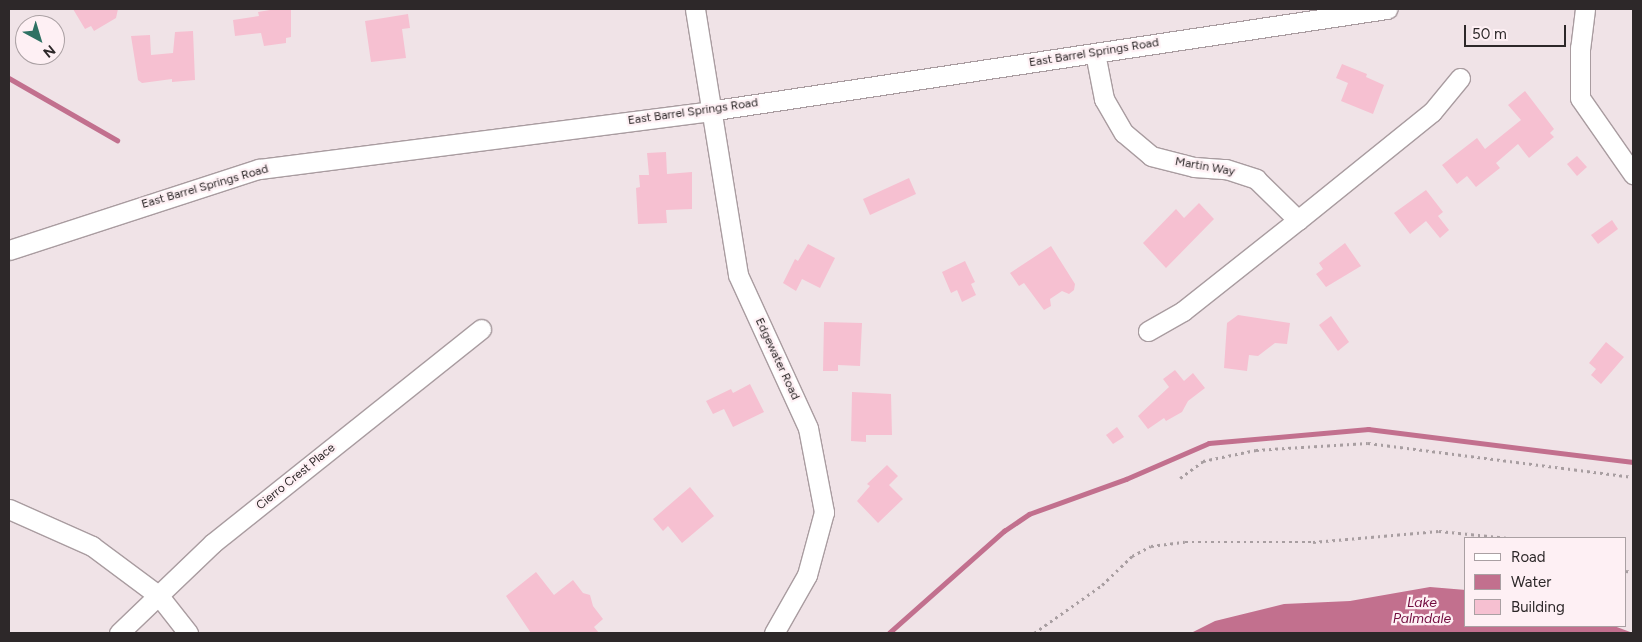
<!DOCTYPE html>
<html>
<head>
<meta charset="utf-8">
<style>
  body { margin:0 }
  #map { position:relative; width:1642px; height:642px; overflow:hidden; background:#f0e3e7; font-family:Figtree,sans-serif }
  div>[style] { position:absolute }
  .water>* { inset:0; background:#c2708e }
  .stream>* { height:4.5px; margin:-2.25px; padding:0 2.25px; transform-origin:2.25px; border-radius:2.25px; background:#c2708e }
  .building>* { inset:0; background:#f6c0d1 }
  .path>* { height:2.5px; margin-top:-1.25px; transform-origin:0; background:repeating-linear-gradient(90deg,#a89ea1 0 2.5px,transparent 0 6.5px) }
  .roads { filter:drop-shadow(1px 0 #a99ca0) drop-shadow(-1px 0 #a99ca0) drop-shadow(0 1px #a99ca0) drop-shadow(0 -1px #a99ca0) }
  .minor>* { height:19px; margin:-9.5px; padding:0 9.5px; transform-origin:9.5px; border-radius:9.5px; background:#fff }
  span { translate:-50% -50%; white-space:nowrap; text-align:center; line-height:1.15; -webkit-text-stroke:4.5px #fef0f4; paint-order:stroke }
  .street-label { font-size:12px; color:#2d2829 }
  .water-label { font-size:14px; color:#720c3f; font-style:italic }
  .frame { position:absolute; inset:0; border:10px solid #2d2829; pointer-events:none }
  .legend { position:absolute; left:1464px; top:537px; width:162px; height:90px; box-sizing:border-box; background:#fef0f4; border:1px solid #aaa0a3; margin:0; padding:6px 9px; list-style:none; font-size:15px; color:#2d2829 }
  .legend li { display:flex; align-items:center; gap:10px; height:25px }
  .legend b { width:25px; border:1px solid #aaa0a3 }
  .north { position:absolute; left:15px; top:15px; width:50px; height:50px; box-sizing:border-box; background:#fef0f4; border:1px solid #aaa0a3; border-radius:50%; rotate:141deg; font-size:14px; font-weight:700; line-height:20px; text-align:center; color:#2d2829 }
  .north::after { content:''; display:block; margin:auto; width:18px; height:22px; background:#2e7163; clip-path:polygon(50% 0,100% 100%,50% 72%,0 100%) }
  .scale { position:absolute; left:1464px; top:25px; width:102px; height:22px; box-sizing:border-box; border:2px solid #2d2829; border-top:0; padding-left:6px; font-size:15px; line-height:18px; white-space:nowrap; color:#2d2829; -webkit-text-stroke:4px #fef0f4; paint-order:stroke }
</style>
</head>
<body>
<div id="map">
  <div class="water">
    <div style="clip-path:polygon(1430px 587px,1466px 590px,1466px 626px,1614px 626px,1633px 633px,1191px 633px,1215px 621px,1284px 604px,1350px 601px)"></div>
  </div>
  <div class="stream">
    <div style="left:9px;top:78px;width:125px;rotate:29.9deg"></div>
    <div style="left:889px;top:633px;width:154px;rotate:-41.6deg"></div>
    <div style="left:1004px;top:531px;width:30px;rotate:-34deg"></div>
    <div style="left:1029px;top:514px;width:103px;rotate:-19.8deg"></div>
    <div style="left:1126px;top:479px;width:90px;rotate:-23.4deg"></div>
    <div style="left:1209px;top:443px;width:160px;rotate:-5deg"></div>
    <div style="left:1368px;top:429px;width:267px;rotate:7.1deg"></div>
  </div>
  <div class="building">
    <div style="clip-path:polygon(73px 9px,118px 9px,116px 18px,94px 31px,91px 26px,85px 29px)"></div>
    <div style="clip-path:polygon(276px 9px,291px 9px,291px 37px,286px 38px,286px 43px,264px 46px,261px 33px,235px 36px,233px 20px,259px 16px,258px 12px)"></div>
    <div style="clip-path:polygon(408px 14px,410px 28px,402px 29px,406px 58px,371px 62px,365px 21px)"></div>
    <div style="clip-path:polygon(193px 31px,195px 80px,172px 82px,172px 79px,142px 83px,138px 80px,131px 36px,150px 35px,151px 55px,173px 53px,175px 32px)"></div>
    <div style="clip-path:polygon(1342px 64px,1367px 74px,1366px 77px,1384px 85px,1373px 114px,1341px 101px,1348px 83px,1336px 78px)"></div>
    <div style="clip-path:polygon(1525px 91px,1554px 129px,1550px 133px,1554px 137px,1529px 158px,1518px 144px,1496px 163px,1500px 168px,1476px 187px,1467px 176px,1457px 184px,1442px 165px,1477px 138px,1485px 149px,1521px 120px,1508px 105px)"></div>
    <div style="clip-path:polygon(666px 152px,667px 174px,692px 172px,692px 209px,666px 210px,667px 223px,638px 224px,636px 188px,640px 187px,639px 175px,649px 175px,647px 153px)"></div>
    <div style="clip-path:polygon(1577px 156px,1587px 167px,1577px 176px,1567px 164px)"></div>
    <div style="clip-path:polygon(909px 178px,916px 194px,870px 215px,863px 199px)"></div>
    <div style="clip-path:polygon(1426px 190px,1443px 212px,1438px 216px,1449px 230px,1440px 238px,1426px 221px,1410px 234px,1394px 213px)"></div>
    <div style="clip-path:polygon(1199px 203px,1214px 219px,1166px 268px,1143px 243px,1176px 209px,1184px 218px)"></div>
    <div style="clip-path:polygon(1612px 220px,1618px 229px,1598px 244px,1591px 235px)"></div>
    <div style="clip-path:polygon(1345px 243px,1361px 266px,1326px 287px,1316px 274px,1323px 269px,1319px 263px)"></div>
    <div style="clip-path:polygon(808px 244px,835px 258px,820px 288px,802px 279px,796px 291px,783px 283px,795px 259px,798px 261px)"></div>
    <div style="clip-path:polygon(1051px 246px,1075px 284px,1074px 290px,1069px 294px,1062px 291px,1050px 299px,1051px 306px,1044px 310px,1024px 283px,1019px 286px,1010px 273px)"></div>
    <div style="clip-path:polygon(965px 261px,975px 282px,971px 284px,976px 295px,962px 302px,957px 290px,951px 293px,942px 272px)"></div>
    <div style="clip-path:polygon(1238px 315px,1290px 323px,1287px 344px,1275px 343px,1258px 356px,1249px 355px,1247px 371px,1224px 368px,1227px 323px)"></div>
    <div style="clip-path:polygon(1331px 316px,1349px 342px,1338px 351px,1319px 325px)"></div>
    <div style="clip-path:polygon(824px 322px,862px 323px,860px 366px,838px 365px,838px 371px,823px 371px)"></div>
    <div style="clip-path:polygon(1606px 342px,1624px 357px,1601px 384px,1591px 375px,1596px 369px,1589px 363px)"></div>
    <div style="clip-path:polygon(1175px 370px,1184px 381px,1193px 373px,1205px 388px,1188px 401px,1182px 412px,1166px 421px,1164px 418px,1148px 429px,1138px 416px,1169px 387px,1163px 379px)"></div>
    <div style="clip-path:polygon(750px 384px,764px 412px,733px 427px,724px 409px,713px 414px,706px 401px,731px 389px,733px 393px)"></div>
    <div style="clip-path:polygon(852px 392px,891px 394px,892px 435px,866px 435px,866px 442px,851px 441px)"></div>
    <div style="clip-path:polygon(1117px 427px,1124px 437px,1113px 444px,1106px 435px)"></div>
    <div style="clip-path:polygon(887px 465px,898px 476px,889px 485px,903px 499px,878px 523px,857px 501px,870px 486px,867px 484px)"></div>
    <div style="clip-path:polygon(690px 487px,714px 516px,682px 543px,668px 526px,663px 531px,653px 519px)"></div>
    <div style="clip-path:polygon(536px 572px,554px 595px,573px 580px,583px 593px,590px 595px,593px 606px,603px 619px,594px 627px,599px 633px,531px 633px,506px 596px)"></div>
  </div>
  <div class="path">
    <div style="left:1180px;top:478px;width:29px;rotate:-36deg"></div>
    <div style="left:1203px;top:461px;width:54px;rotate:-11.7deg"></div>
    <div style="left:1256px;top:450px;width:112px;rotate:-3.6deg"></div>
    <div style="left:1368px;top:443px;width:267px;rotate:7.3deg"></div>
    <div style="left:1626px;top:571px;width:7px;rotate:8deg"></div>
    <div style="left:1034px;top:633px;width:83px;rotate:-35.2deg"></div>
    <div style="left:1102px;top:585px;width:42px;rotate:-44deg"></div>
    <div style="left:1132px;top:556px;width:21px;rotate:-28deg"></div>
    <div style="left:1151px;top:546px;width:34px;rotate:-7deg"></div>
    <div style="left:1185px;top:542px;width:128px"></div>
    <div style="left:1313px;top:542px;width:126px;rotate:-5deg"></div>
    <div style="left:1439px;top:531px;width:70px;rotate:5.7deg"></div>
  </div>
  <div class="roads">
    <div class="minor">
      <div style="left:695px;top:9px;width:269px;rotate:80.8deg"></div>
      <div style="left:738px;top:275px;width:168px;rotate:65.4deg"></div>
      <div style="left:808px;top:428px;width:86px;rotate:79.2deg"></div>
      <div style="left:824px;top:512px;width:65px;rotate:105.1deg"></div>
      <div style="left:807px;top:575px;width:67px;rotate:119.6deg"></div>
      <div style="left:1585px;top:9px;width:39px;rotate:97deg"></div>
      <div style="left:1580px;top:48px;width:50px;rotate:90deg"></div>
      <div style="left:1580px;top:98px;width:93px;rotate:55.1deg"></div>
      <div style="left:1095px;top:53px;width:47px;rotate:78.9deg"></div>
      <div style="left:1104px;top:99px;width:39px;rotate:60deg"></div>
      <div style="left:1124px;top:133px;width:35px;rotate:40deg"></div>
      <div style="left:1151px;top:156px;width:44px;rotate:14.3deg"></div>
      <div style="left:1194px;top:167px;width:32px;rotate:4deg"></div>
      <div style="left:1226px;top:169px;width:32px;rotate:18deg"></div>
      <div style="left:1256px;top:179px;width:59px;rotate:44.3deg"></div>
      <div style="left:1298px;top:220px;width:172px;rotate:-38.9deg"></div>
      <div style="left:1432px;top:112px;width:44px;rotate:-50.5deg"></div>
      <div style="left:9px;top:250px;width:263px;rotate:-18deg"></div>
      <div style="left:259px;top:169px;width:454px;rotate:-7.3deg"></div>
      <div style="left:709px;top:111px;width:686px;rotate:-8.56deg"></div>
      <div style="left:1148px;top:331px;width:40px;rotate:-29.7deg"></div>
      <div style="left:1183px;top:311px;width:147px;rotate:-38.4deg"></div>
      <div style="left:9px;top:509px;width:91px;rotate:24deg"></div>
      <div style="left:92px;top:546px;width:84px;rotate:36.7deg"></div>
      <div style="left:159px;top:596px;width:47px;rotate:51.9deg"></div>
      <div style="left:119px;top:633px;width:130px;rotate:-43.8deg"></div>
      <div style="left:213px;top:543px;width:343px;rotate:-38.6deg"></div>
    </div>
  </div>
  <div class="street-label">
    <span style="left:1094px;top:53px;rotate:-9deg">East Barrel Springs Road</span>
    <span style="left:693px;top:112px;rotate:-8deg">East Barrel Springs Road</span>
    <span style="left:1205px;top:167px;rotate:10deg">Martin Way</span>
    <span style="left:205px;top:187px;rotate:-16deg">East Barrel Springs Road</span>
    <span style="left:777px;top:359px;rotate:65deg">Edgewater Road</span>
    <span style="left:296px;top:477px;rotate:-39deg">Cierro Crest Place</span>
  </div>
  <div class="water-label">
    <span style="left:1422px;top:611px">Lake<br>Palmdale</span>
  </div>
  <div class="frame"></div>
  <ul class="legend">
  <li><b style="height:6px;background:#fff"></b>Road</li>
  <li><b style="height:14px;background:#c2708e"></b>Water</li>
  <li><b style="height:14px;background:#f6c0d1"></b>Building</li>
  </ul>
  <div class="north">N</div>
  <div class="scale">50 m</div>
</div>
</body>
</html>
